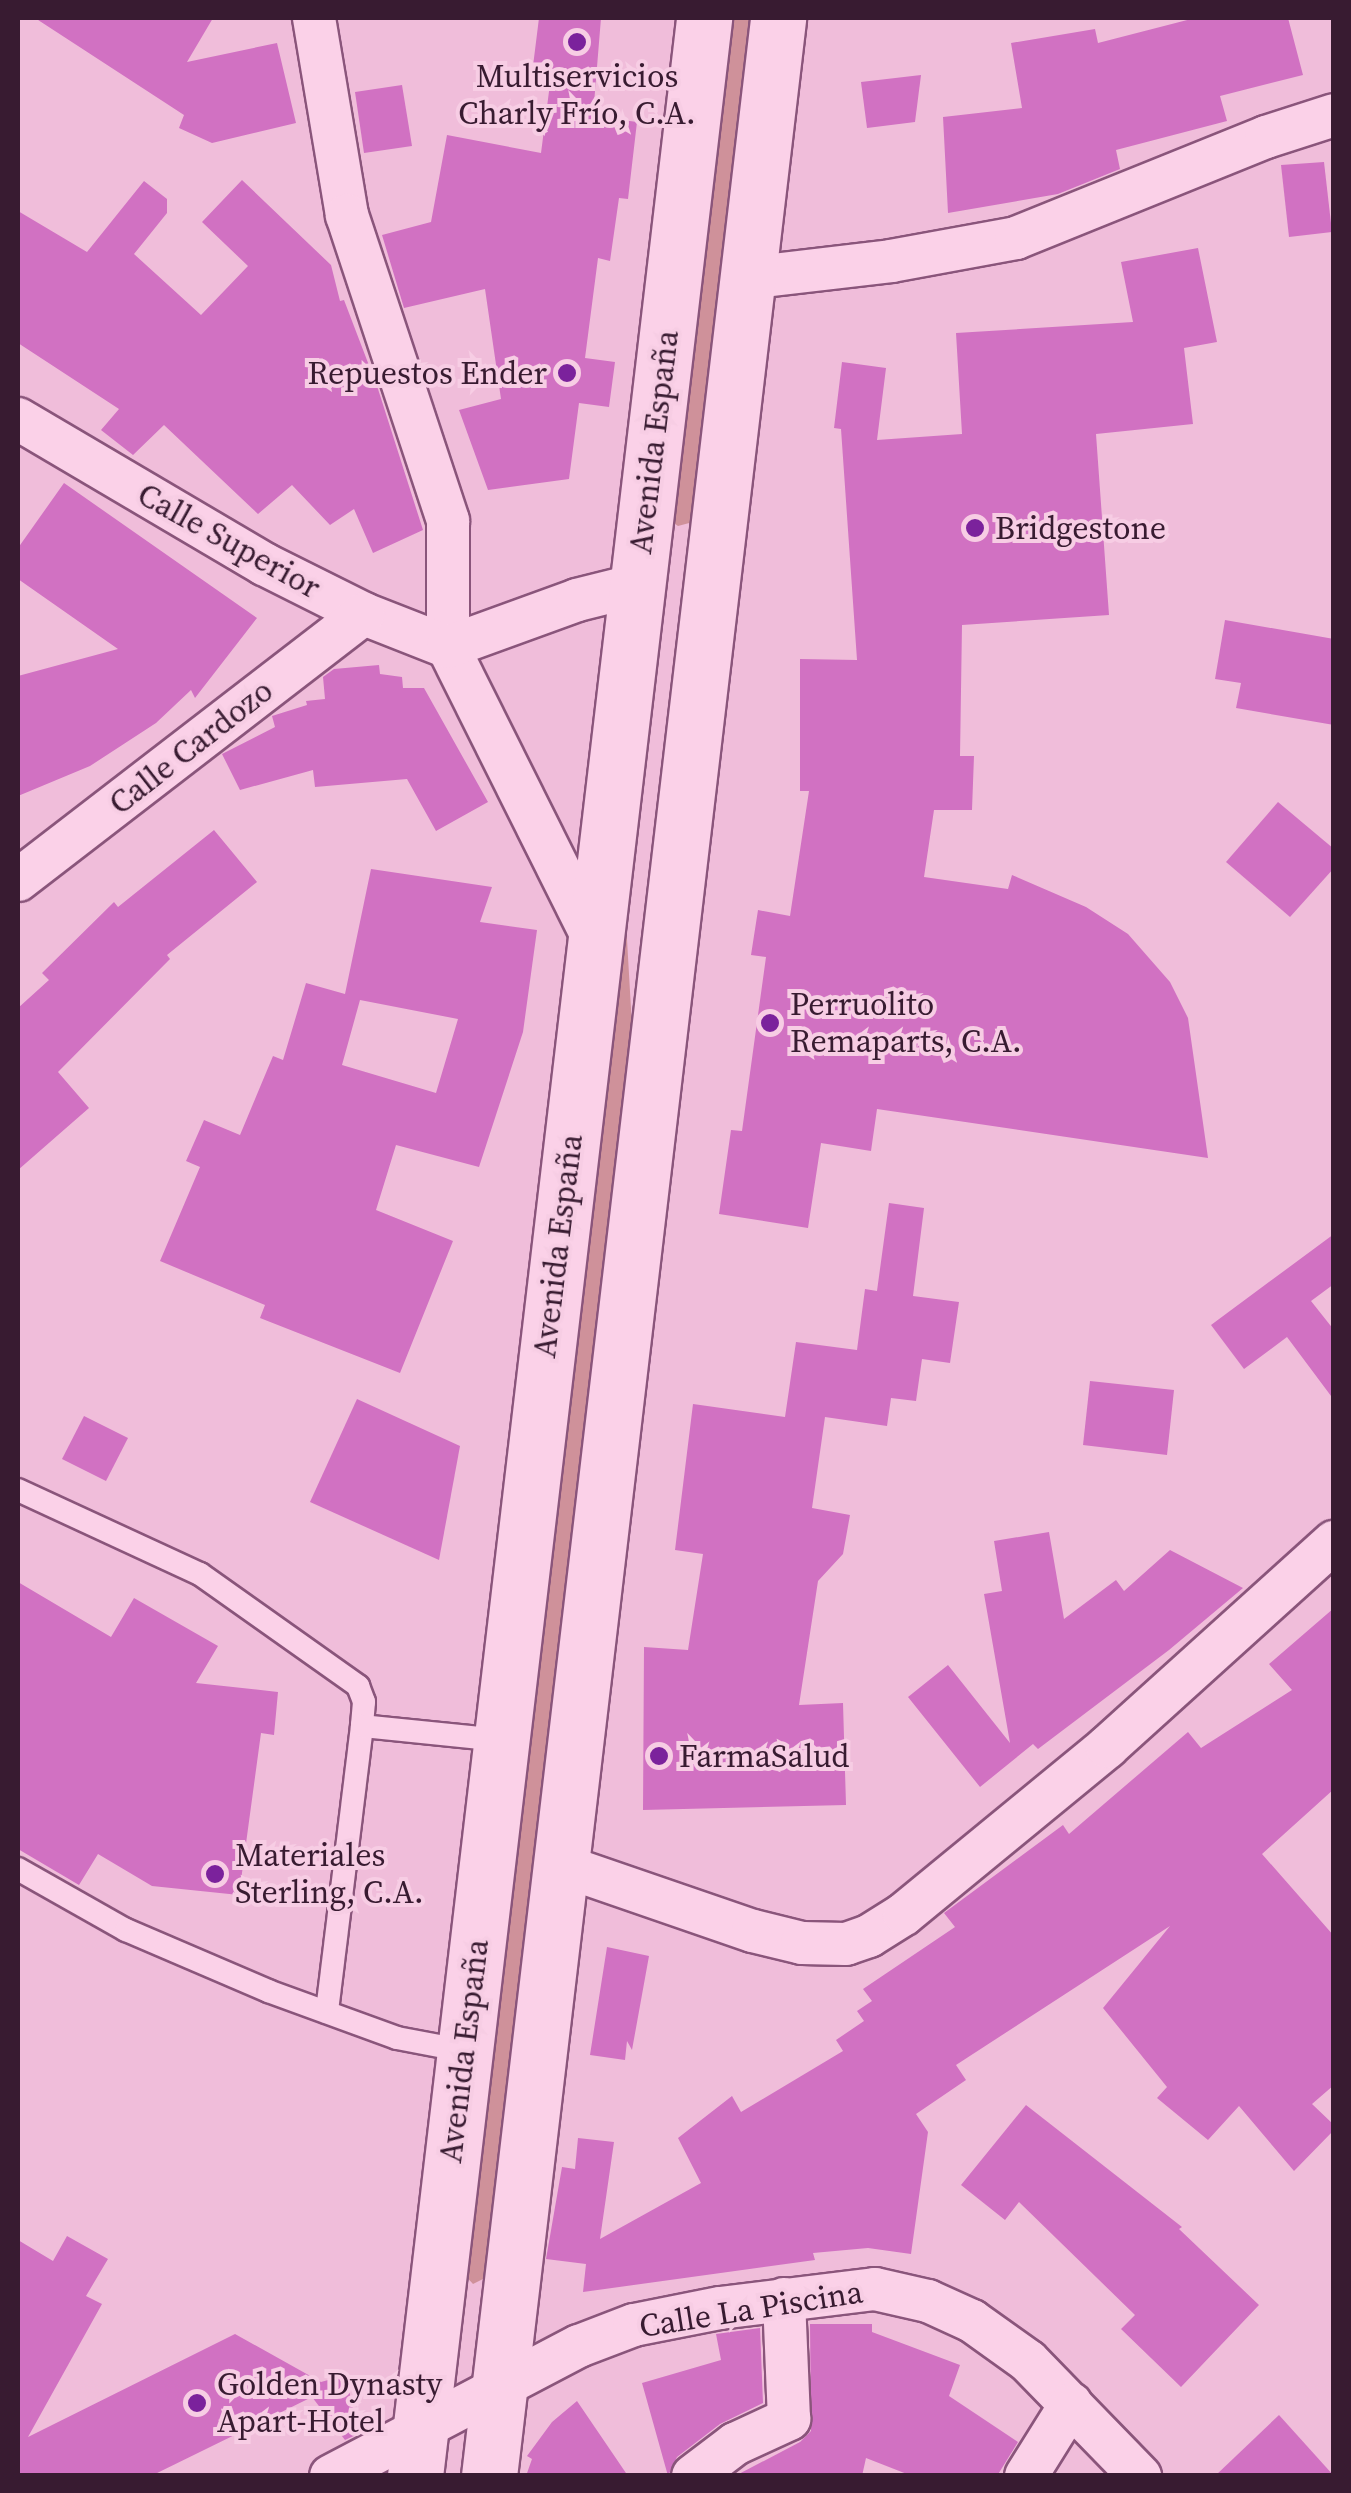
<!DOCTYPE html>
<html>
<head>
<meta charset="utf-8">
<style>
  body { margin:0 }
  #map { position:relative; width:1351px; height:2493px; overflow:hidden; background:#f0bdda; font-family:"Source Serif 4",serif }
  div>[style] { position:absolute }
  .green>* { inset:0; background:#cf919a }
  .building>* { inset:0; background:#d171c2 }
  .roads { filter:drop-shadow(2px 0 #8a557b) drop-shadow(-2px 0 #8a557b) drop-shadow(0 2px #8a557b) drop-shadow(0 -2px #8a557b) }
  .lane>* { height:22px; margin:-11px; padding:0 11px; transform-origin:11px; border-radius:11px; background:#fbd1e8 }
  .street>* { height:42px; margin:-21px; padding:0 21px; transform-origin:21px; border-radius:21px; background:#fbd1e8 }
  .secondary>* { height:55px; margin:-27.5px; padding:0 27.5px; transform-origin:27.5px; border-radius:27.5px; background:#fbd1e8 }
  .dots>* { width:28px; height:28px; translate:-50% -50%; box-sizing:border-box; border:5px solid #f7cde4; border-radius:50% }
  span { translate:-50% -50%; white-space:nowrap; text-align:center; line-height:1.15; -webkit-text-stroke:8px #f7cde4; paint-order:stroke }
  .poi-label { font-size:32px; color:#381b31 }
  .right { translate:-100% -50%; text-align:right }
  .left { translate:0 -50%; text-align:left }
  .street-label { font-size:32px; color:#381b31 }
  .frame { position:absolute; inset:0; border:20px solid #381b31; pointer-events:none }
</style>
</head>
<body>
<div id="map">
  <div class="green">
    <div style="clip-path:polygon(727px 18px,755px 18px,693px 522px,678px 526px,671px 521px)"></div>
    <div style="clip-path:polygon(652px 691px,626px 922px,632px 1026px,487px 2277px,473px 2284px,462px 2272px)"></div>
  </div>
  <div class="building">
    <div style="clip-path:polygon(35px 18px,213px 18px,187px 62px,277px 43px,296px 123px,212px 143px,179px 128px,184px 115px)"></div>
    <div style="clip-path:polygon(539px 18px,601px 18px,593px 116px,637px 122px,628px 199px,619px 198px,610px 261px,598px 258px,585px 358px,615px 362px,609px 407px,579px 403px,569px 479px,488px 490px,459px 410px,501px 399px,485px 289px,404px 308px,382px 235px,431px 222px,447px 135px,541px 153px,551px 76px,532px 74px)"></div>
    <div style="clip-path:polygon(1195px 18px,1288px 18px,1303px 75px,1220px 96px,1227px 121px,1116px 150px,1120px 169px,1058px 194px,948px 213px,943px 117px,1022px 108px,1011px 43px,1095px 29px,1098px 43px)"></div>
    <div style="clip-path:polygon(921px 75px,915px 122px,867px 128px,861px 82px)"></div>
    <div style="clip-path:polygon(402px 85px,412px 146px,364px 153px,355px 92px)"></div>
    <div style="clip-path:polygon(1324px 162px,1332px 232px,1289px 237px,1281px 165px)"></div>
    <div style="clip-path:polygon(242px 180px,331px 265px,340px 301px,344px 300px,378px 389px,423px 530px,373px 553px,354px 509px,330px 525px,292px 485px,258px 514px,164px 425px,133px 455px,101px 430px,119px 409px,18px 343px,18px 211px,87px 252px,144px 181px,167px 199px,167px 213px,134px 254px,201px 315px,248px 266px,202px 222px)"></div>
    <div style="clip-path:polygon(1198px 248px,1217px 342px,1184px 348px,1193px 424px,1096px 434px,1109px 615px,962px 625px,960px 756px,974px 756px,972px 810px,934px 810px,924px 877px,1008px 889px,1012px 875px,1086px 907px,1128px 934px,1170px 982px,1188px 1018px,1208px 1158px,877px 1109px,871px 1151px,821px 1143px,808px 1228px,719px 1214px,731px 1130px,742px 1131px,766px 957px,751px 955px,758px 910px,790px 916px,809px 791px,800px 791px,800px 659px,857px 660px,841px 429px,834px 428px,842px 362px,886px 368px,877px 440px,962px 434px,956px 333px,1133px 322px,1121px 262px)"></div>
    <div style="clip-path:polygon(64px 483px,257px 618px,195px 698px,191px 690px,156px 723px,90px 766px,18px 796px,18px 676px,118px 649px,18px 579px,18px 548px)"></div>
    <div style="clip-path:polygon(1225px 620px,1334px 639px,1334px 725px,1236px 708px,1241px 683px,1215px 679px)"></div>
    <div style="clip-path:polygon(379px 665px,380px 674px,402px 677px,403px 688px,424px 688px,488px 802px,436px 831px,407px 779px,315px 787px,313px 770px,240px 790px,222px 754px,275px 727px,272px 716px,307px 705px,306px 701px,325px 699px,323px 677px,334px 669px)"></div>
    <div style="clip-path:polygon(1278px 802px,1334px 849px,1334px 868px,1290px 917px,1226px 862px)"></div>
    <div style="clip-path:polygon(214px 830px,257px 882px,167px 955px,170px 959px,58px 1072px,89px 1108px,18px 1170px,18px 1008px,49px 980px,42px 973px,114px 902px,118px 907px)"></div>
    <div style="clip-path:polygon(evenodd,371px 869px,492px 887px,480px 922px,537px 930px,523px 1032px,479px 1167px,396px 1145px,376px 1210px,453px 1241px,400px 1373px,260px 1318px,265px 1305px,160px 1261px,200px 1167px,186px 1161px,204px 1120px,240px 1135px,273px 1056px,283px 1060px,306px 983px,345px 994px,371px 869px,360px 1000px,458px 1019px,436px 1093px,342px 1065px,360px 1000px)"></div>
    <div style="clip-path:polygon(889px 1203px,924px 1208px,913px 1296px,959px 1302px,950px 1363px,922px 1359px,916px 1401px,891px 1398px,887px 1426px,825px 1417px,812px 1508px,850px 1515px,843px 1554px,818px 1581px,799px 1705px,843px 1703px,846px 1805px,643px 1810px,644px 1647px,688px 1650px,703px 1554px,675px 1550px,693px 1404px,785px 1417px,796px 1342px,857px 1350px,865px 1289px,877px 1291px)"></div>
    <div style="clip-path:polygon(1334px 1234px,1334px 1284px,1311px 1301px,1334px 1330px,1334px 1400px,1287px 1337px,1244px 1369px,1211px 1325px)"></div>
    <div style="clip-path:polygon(1090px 1381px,1174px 1390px,1167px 1455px,1083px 1445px)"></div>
    <div style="clip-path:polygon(357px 1399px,460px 1446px,439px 1560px,310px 1502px)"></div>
    <div style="clip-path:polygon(84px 1416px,128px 1438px,106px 1481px,62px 1459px)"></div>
    <div style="clip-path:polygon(1049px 1532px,1064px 1619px,1116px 1580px,1124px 1591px,1170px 1550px,1243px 1588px,1169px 1650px,1038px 1749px,1033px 1744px,980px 1787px,908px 1697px,948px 1665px,1010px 1743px,984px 1594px,1002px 1591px,994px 1541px)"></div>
    <div style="clip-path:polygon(18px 1582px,111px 1637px,134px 1598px,218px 1646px,196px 1683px,278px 1692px,274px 1735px,261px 1733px,239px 1895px,152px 1886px,98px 1854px,79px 1885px,18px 1849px)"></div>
    <div style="clip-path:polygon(1334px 1608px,1334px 1789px,1262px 1854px,1334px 1936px,1334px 2085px,1312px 2104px,1334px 2125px,1334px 2130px,1294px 2171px,1239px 2106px,1208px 2140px,1157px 2098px,1167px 2087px,1103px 2008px,1170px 1926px,956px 2065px,966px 2080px,916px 2114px,928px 2132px,911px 2254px,868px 2248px,813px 2253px,815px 2260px,583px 2292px,586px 2264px,546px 2259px,562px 2167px,575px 2169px,578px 2138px,614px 2142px,600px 2239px,701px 2183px,678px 2138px,732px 2096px,741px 2112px,843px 2051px,836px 2040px,864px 2021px,857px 2011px,872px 2001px,863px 1989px,955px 1927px,944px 1913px,1063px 1825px,1069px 1834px,1188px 1732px,1201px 1748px,1292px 1690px,1269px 1664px)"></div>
    <div style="clip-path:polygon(607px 1947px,649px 1956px,632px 2050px,627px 2041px,625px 2060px,590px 2055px)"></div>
    <div style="clip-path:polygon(1026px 2105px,1182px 2227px,1179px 2229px,1259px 2305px,1181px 2387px,1121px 2329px,1135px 2315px,1019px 2202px,1005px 2220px,961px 2185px)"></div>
    <div style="clip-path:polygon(67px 2236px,108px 2259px,86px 2296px,102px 2304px,28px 2437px,235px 2334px,321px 2382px,346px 2375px,358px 2434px,345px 2440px,312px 2397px,151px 2476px,18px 2476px,18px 2240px,53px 2261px)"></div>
    <div style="clip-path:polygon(810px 2324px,872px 2324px,872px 2332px,960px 2365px,949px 2396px,1018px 2442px,997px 2476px,912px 2476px,866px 2458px,862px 2476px,735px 2476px,800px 2442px,811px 2431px)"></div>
    <div style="clip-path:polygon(760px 2328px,763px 2403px,720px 2424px,677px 2457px,668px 2476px,642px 2383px,721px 2360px,716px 2334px)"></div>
    <div style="clip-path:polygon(577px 2401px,628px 2476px,526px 2476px,532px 2459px,527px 2456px,552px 2422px)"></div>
    <div style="clip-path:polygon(1279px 2415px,1334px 2476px,1215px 2476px)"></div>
  </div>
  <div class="roads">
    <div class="lane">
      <div style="left:18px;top:1490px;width:200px;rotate:24.8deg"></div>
      <div style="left:200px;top:1574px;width:194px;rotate:35.3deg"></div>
      <div style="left:358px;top:1686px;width:17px;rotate:69deg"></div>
      <div style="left:364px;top:1702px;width:24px;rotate:95deg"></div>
      <div style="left:362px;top:1726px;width:288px;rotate:97deg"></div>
      <div style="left:362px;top:1726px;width:140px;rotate:5.8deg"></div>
      <div style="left:18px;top:1869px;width:124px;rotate:29.5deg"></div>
      <div style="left:126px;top:1930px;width:155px;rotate:23.2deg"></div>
      <div style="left:268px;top:1991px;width:137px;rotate:20deg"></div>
      <div style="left:397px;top:2038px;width:69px;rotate:10.8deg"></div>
    </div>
    <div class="street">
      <div style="left:314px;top:18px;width:200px;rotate:80.5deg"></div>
      <div style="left:347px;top:215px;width:322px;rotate:71.7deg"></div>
      <div style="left:448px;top:521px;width:126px;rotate:90deg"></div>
      <div style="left:448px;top:647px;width:330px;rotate:63.5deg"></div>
      <div style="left:747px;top:278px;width:145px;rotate:-6.7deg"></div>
      <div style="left:891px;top:261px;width:127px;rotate:-10.4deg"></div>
      <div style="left:1016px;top:238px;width:270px;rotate:-22deg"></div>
      <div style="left:1266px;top:137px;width:71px;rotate:-17.9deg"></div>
      <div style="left:18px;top:419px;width:286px;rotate:30.5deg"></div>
      <div style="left:264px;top:564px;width:112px;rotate:26.6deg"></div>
      <div style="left:364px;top:614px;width:90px;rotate:21.4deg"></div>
      <div style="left:448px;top:647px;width:137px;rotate:-20deg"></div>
      <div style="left:577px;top:600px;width:62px;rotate:-14deg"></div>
      <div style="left:18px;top:880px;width:436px;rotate:-37.6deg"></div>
      <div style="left:561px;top:1865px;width:203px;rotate:19deg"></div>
      <div style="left:753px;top:1931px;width:50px;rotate:13.8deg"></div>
      <div style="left:802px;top:1943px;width:44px;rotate:1.3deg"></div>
      <div style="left:846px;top:1944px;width:24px;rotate:-19deg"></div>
      <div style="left:869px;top:1936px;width:41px;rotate:-32.2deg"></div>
      <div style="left:904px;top:1914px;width:263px;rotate:-39.4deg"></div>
      <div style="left:1107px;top:1747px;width:306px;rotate:-42.1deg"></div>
      <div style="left:331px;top:2476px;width:280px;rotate:-27.7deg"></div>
      <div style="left:579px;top:2346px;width:59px;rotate:-20.9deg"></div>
      <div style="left:634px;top:2325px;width:88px;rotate:-11.2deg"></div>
      <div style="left:720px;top:2308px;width:156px;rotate:-7deg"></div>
      <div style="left:875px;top:2289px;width:54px;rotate:12.8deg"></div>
      <div style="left:928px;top:2301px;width:48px;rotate:24.4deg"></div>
      <div style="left:972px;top:2321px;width:69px;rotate:35.5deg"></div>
      <div style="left:1028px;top:2361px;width:161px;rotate:45.8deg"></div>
      <div style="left:693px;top:2476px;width:53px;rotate:-37.3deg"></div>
      <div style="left:735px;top:2444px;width:60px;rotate:-24.8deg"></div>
      <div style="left:789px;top:2419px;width:120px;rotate:-92.4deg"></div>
      <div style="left:1026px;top:2476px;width:85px;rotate:-58deg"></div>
    </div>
    <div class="secondary">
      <div style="left:415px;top:2476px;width:2475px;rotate:-83.29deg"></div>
      <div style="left:489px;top:2476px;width:2475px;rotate:-83.29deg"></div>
    </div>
  </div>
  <div class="dots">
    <div style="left:577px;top:42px;background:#7b229c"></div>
    <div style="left:567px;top:373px;background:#7b229c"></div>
    <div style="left:975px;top:528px;background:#7b229c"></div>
    <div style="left:770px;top:1023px;background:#7b229c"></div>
    <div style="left:659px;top:1756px;background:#7b229c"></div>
    <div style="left:215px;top:1874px;background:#7b229c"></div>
    <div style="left:197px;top:2403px;background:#7b229c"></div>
  </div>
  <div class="poi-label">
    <span style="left:577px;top:95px">Multiservicios<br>Charly Frío, C.A.</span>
    <span class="right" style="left:547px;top:373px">Repuestos Ender</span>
    <span class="left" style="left:995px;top:528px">Bridgestone</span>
    <span class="left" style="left:790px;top:1023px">Perruolito<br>Remaparts, C.A.</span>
    <span class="left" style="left:679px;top:1756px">FarmaSalud</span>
    <span class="left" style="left:235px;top:1874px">Materiales<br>Sterling, C.A.</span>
    <span class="left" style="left:217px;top:2403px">Golden Dynasty<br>Apart-Hotel</span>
  </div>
  <div class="street-label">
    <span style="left:654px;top:442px;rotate:-83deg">Avenida España</span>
    <span style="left:229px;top:541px;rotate:29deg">Calle Superior</span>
    <span style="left:191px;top:747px;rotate:-38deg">Calle Cardozo</span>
    <span style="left:558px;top:1246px;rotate:-83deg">Avenida España</span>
    <span style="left:464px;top:2051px;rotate:-83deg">Avenida España</span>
    <span style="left:751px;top:2309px;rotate:-9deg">Calle La Piscina</span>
  </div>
  <div class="frame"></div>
</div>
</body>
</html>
